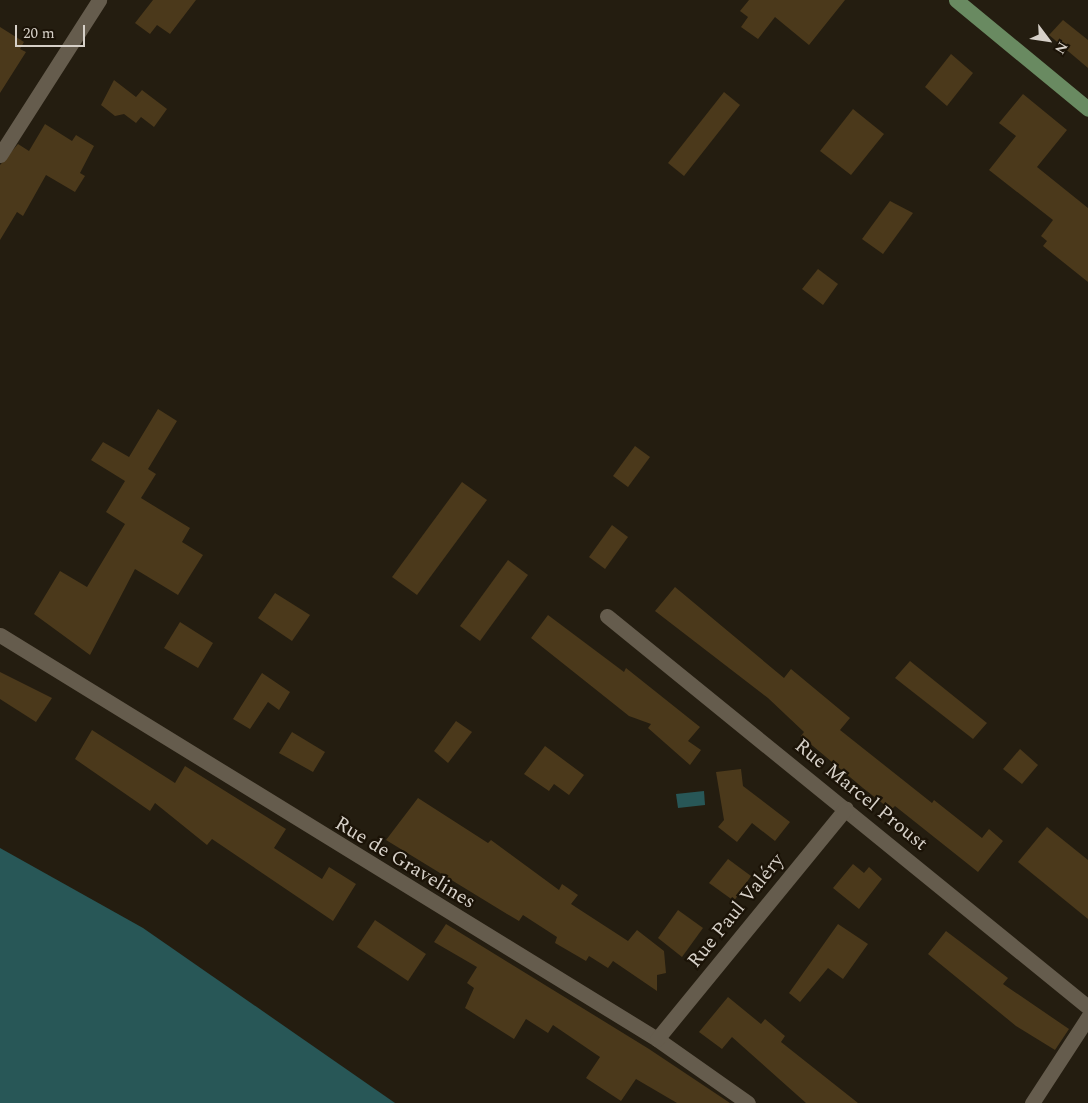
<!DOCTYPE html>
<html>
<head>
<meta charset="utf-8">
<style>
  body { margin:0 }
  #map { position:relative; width:1088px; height:1103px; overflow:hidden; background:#241d10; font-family:Spectral,serif }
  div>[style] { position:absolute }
  .water>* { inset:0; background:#285757 }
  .building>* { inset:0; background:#4b391b }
  .street>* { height:15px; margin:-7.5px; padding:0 7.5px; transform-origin:7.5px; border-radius:7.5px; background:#655c4d }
  .primary>* { height:15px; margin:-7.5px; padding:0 7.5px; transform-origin:7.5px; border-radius:7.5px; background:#698a61 }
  span { translate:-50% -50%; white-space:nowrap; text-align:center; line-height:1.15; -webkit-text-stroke:4.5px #1b1307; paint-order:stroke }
  .street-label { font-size:20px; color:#d6d0c8 }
  .north { position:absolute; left:1023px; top:15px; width:50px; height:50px; -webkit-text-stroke:4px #1b1307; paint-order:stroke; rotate:121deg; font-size:14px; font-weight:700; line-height:20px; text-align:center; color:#d6d0c8 }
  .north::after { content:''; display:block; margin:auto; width:18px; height:22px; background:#d6d0c8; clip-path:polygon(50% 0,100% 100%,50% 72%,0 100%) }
  .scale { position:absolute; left:15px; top:25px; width:70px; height:22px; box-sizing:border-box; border:2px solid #d6d0c8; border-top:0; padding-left:6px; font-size:15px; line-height:18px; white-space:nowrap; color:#d6d0c8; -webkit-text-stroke:4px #1b1307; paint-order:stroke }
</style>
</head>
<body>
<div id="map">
  <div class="water">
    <div style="clip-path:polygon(704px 791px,705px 805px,678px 808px,676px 794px)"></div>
    <div style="clip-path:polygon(0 848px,143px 928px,395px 1103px,0 1103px)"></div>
  </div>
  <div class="building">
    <div style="clip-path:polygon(153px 0,196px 0,170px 34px,157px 25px,150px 34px,135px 23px)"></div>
    <div style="clip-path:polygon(749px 0,845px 0,809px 45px,775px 17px,758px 39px,741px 27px,748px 17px,740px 11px)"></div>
    <div style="clip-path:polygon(1063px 20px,1088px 40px,1088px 68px,1049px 35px)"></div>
    <div style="clip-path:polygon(0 27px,24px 42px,20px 49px,26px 52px,0 93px)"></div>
    <div style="clip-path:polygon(951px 54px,973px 73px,947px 106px,925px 87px)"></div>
    <div style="clip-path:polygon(114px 80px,136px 97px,142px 90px,167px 109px,154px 127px,141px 117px,136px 123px,124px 114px,115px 116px,101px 105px)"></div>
    <div style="clip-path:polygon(724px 92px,740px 105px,684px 176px,668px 163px)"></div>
    <div style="clip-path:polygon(1023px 94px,1067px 130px,1037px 167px,1088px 208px,1088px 282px,1043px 246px,1047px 241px,1041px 236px,1053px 220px,989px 170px,1016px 136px,999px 123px)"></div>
    <div style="clip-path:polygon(853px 109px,884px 134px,851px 175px,820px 151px)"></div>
    <div style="clip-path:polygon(45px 124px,72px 141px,76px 135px,94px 146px,80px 173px,85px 176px,75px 192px,46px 175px,23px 216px,17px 212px,0 240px,0 165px,18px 144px,29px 151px)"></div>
    <div style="clip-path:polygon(890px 201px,913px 213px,883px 254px,862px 239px)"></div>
    <div style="clip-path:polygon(818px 269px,838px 284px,823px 305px,802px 289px)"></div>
    <div style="clip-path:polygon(158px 409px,177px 421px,148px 469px,156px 474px,141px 498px,190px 528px,182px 542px,203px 555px,178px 595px,135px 569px,90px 655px,34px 614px,60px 571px,87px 587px,125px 524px,106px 512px,125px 481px,91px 460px,103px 442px,129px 457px)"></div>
    <div style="clip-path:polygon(635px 446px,650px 457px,628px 487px,613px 476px)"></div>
    <div style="clip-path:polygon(462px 482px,487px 500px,417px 595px,392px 577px)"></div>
    <div style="clip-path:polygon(612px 525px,628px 537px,605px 569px,589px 557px)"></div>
    <div style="clip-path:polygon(508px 560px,528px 575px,480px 641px,460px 626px)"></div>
    <div style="clip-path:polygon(675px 587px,784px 678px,791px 669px,850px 718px,840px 730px,932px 803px,934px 800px,982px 838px,989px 829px,1003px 841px,978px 872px,895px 806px,891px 810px,863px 788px,801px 736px,804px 732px,768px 698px,655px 611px)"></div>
    <div style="clip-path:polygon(275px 593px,310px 615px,292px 641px,258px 618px)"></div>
    <div style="clip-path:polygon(548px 615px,624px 672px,626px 668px,700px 727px,688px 741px,701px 750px,690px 765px,648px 728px,651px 724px,629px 716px,531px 638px)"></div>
    <div style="clip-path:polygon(180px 622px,213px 643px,198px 668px,164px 648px)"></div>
    <div style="clip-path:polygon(910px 661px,987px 723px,973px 739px,895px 678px)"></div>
    <div style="clip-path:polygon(0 672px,52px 698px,36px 722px,0 699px)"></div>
    <div style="clip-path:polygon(262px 673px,290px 692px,279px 710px,268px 702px,250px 729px,233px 719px)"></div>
    <div style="clip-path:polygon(456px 721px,472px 732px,448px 763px,434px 751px)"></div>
    <div style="clip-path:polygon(92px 730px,175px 783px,185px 766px,286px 829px,274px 848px,322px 879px,329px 867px,356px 884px,333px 921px,212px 839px,207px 845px,155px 803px,150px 811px,75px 759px)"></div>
    <div style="clip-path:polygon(292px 732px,325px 752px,313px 772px,279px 753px)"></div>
    <div style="clip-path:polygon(545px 746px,584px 775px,569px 795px,554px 784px,549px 791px,524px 774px)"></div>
    <div style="clip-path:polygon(1020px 749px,1038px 765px,1022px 784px,1003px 769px)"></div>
    <div style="clip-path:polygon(741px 769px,743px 786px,790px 822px,775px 841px,752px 823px,737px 842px,718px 827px,724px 820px,716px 772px)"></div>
    <div style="clip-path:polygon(418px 798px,488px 843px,491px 840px,559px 890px,562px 884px,578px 895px,571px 904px,628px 941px,637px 930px,664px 951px,666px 973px,657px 975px,657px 991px,613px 961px,608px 968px,589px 956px,586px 961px,555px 943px,557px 937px,523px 915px,519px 921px,507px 914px,386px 840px)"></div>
    <div style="clip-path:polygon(1047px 827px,1088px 860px,1088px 919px,1018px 862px)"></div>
    <div style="clip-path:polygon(728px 859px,751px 876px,734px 901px,709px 883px)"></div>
    <div style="clip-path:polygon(853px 864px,864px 873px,869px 867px,882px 879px,859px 909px,833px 888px)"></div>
    <div style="clip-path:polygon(678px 910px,703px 928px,682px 957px,658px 938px)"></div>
    <div style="clip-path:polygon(375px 920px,426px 954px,408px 981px,357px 947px)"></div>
    <div style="clip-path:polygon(446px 924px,649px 1049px,730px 1103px,677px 1103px,636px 1079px,621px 1101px,586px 1078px,600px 1057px,553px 1025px,548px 1033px,526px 1019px,514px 1039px,465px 1008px,474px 988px,467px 983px,477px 967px,434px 942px)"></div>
    <div style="clip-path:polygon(838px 924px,868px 944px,843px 979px,828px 968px,800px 1002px,789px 993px)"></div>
    <div style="clip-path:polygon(946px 931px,1008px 978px,1003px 984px,1069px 1029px,1055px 1050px,1016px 1026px,928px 954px)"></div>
    <div style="clip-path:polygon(728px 997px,761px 1024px,765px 1019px,785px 1036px,781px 1042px,858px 1103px,806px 1103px,732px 1037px,722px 1049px,699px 1032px)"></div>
  </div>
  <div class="street">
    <div style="left:0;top:155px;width:184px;rotate:-57.4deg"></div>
    <div style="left:607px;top:616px;width:620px;rotate:39.11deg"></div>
    <div style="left:0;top:635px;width:771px;rotate:31.59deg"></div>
    <div style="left:657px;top:1039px;width:111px;rotate:35.1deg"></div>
    <div style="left:657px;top:1039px;width:298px;rotate:-50.7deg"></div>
    <div style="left:1032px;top:1103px;width:103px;rotate:-56.9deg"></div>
  </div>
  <div class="primary">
    <div style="left:956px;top:0;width:171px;rotate:39.5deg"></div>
  </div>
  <div class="street-label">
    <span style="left:861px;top:795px;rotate:39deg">Rue Marcel Proust</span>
    <span style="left:405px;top:863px;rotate:31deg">Rue de Gravelines</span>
    <span style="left:736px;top:911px;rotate:-51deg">Rue Paul Valéry</span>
  </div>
  <div class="north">N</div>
  <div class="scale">20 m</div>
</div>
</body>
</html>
